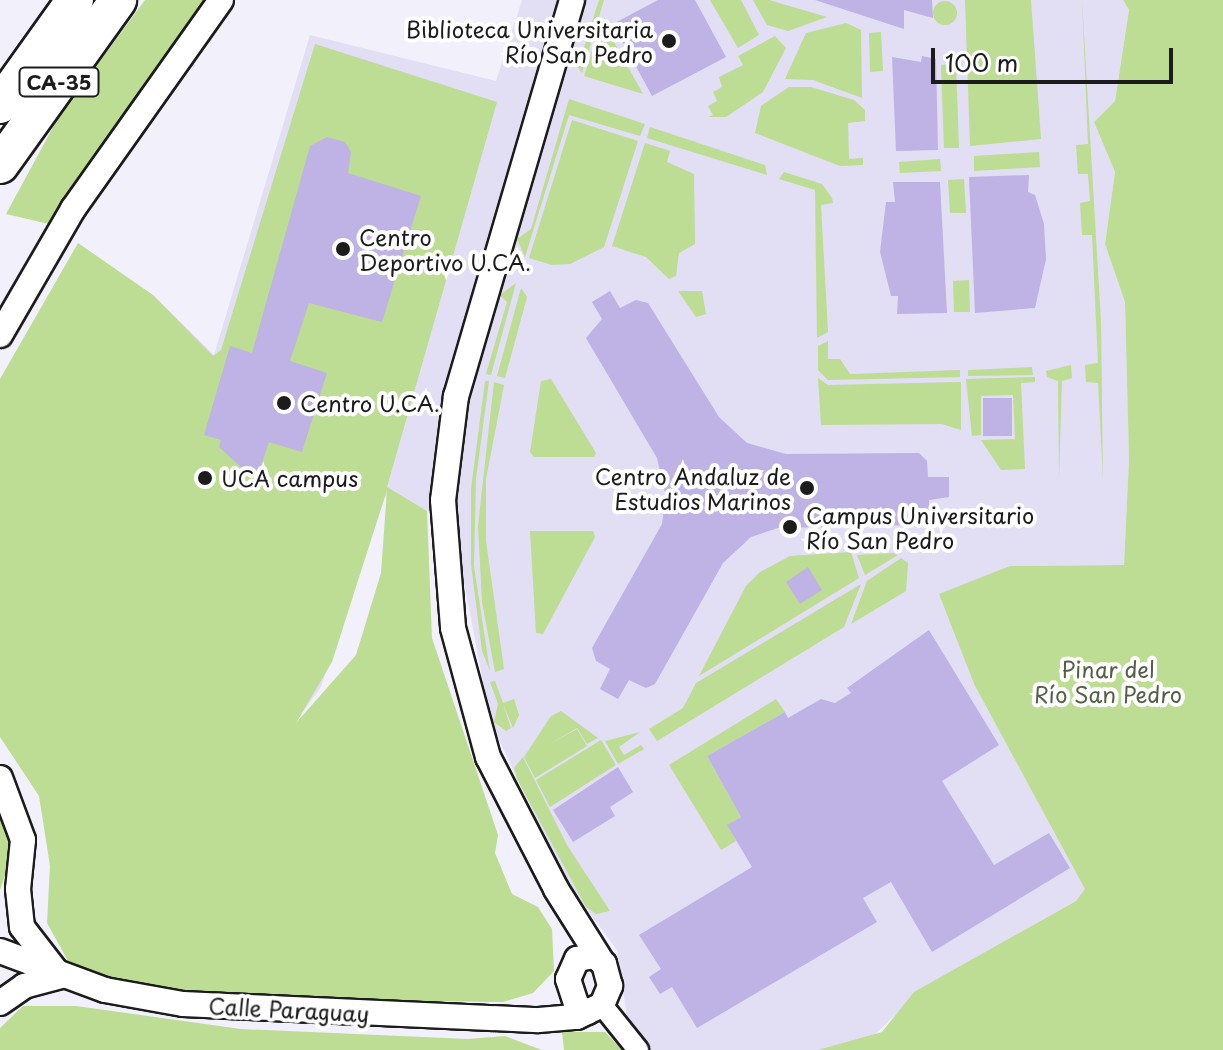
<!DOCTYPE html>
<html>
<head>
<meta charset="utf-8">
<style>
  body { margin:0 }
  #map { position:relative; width:1223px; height:1050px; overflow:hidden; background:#f2f0fa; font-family:"Playpen Sans",sans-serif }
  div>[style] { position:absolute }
  .built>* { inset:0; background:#e2def3 }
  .green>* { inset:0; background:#bddc94 }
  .round { border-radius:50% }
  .building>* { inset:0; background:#beb3e4 }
  .roads { filter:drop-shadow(2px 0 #1c1c1c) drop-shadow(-2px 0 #1c1c1c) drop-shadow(0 2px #1c1c1c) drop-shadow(0 -2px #1c1c1c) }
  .minor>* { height:20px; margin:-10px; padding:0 10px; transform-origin:10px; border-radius:10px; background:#fff }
  .tertiary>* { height:24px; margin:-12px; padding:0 12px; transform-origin:12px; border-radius:12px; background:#fff }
  .motorway>* { height:36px; margin:-18px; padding:0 18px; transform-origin:18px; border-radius:18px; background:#fff }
  .dots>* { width:22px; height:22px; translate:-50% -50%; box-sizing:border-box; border:4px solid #fff; border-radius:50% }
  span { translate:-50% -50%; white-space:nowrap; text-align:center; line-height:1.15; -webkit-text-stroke:8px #fff; paint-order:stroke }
  .shield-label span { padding:2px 6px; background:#fff; border:2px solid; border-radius:6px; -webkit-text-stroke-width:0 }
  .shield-label { font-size:20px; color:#1c1c1c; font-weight:700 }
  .poi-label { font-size:22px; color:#1c1c1c }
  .right { translate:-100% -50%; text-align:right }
  .left { translate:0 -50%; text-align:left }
  .park-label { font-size:22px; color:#545f46 }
  .street-label { font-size:22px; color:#1c1c1c }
  .scale { position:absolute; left:931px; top:48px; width:242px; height:36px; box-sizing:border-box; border:4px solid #1c1c1c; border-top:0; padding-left:10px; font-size:24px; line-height:28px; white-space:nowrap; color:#1c1c1c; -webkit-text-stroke:6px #fff; paint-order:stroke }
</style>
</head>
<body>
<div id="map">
  <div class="built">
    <div style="clip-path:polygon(522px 0,1123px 0,1129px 10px,1115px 101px,1094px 122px,1115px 172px,1105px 244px,1125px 302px,1129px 459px,1124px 565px,1010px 566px,975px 686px,1088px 894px,924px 987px,864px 1045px,843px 1050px,632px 1050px,617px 950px,566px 881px,491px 723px,452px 519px,385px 497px,321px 687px,289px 731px,0 613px,153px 295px,214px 355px,310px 35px,496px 81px)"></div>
  </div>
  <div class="green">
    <div style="clip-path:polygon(145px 0,211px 0,49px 224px,6px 214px,58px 118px)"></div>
    <div style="clip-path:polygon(599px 0,604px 0,582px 73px,578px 67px)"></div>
    <div style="clip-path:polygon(710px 0,741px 0,759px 35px,738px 48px)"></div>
    <div style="clip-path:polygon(753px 0,769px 0,827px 17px,788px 31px,767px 25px)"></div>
    <div style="clip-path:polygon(965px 0,1031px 0,1041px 139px,970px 146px)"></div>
    <div style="clip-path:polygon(1082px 0,1101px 322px,1103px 479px,1098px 383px,1086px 382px,1085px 365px,1098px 363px,1092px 235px,1082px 235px,1080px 203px,1090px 201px,1088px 174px,1078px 174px,1076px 145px,1088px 144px)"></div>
    <div style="clip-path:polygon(1123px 0,1223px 0,1223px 1050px,818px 1050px,882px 1032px,914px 992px,1076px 901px,1085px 889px,975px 686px,939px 594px,1010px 566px,1124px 565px,1129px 459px,1125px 302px,1105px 244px,1115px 172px,1094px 122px,1115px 101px,1129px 10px)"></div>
    <div class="round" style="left:933px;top:1px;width:24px;height:24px"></div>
    <div style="clip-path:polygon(846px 23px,861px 30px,862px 98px,813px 80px,785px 79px,806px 33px)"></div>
    <div style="clip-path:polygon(608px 31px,643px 94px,584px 76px,596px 38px)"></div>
    <div style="clip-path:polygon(881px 32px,883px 71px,870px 72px,869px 33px)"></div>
    <div style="clip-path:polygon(775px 36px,786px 48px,763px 92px,726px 117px,708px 117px,713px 115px,708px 106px,717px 101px,713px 92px,722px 87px,719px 77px,743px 65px,738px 56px)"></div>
    <div style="clip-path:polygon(evenodd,315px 44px,497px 102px,387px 487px,427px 511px,432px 638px,498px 835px,495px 853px,512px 894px,538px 907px,552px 929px,554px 971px,533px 993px,503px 1002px,283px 999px,133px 986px,68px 961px,47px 923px,50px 866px,39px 796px,0 737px,0 379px,78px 243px,153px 295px,213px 356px,221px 350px,315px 44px,387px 490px,381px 573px,356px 655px,296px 723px,332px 662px,387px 490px)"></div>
    <div style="clip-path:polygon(956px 64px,959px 148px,944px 148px,941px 65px)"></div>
    <div style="clip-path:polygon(789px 87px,811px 87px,854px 100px,865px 110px,865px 121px,848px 123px,849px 159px,863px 158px,863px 165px,840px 166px,755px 133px,761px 106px)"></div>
    <div style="clip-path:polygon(569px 99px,645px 124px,640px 136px,569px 115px,525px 257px,517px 239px,531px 229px)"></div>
    <div style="clip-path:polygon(572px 120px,638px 141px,604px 247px,570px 264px,552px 265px,529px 258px)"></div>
    <div style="clip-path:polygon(650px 127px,765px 165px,767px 175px,647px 138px)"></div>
    <div style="clip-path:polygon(645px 143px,670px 151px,667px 162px,694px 174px,695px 244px,679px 253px,676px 276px,669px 279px,646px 257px,612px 246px)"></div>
    <div style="clip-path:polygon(1039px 152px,1040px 167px,974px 171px,974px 156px)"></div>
    <div style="clip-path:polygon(940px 159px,941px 171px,900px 173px,899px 162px)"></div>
    <div style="clip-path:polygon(784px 172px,822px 184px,832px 198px,833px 203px,821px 205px,828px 332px,817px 338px,815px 190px,779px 179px)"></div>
    <div style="clip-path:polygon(964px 179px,966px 213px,950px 213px,948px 180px)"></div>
    <div style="clip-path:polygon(969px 280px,970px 312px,954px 312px,953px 281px)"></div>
    <div style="clip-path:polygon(516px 283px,491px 375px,486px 374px,507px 302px,500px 295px)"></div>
    <div style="clip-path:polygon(521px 288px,527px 297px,505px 378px,497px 376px)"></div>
    <div style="clip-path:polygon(678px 291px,702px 291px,706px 314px,696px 317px)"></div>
    <div style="clip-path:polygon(828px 341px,828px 359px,840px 359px,850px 374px,960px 370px,960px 377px,828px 380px,818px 370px,818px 346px)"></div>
    <div style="clip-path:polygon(1071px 365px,1072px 378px,1062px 381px,1059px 478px,1058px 381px,1047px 377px,1046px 371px)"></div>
    <div style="clip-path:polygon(1032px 367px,1033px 375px,968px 376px,968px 370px)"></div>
    <div style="clip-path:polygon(1035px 377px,1035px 382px,1021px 383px,1025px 469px,1001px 470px,981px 440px,1015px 439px,1013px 395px,981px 396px,981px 435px,972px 436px,966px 379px)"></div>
    <div style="clip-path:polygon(818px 378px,828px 385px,961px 382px,961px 430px,942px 424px,821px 425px)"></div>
    <div style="clip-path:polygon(551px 379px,596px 453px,594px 457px,534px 457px,530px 452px,541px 381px)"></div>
    <div style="clip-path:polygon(485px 381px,489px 381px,476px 479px,474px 566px,490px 671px,482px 651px,471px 565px,471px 489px)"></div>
    <div style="clip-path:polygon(494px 382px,504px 385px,486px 479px,486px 541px,504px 669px,495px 672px,482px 602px,478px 526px)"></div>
    <div style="clip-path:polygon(530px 531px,593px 531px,595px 537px,543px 634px,536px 633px)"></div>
    <div style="clip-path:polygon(851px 552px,859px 578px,699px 676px,746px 586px,760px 572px,790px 556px)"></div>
    <div style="clip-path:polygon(893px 553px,898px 555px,865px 575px,857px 555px)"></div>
    <div style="clip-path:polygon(901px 558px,908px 563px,906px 591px,851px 624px,867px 581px)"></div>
    <div style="clip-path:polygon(861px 584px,844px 627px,657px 741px,649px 729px,683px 708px,696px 683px)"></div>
    <div style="clip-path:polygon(495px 681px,503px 703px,514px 699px,519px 715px,513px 728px,503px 704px,511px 728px,506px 731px,494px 722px,498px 704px,490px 682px)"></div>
    <div style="clip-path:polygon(776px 699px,785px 712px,707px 756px,741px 817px,728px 825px,736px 841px,721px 850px,669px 765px)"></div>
    <div style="clip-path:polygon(561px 711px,598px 738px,587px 744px,577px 728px,548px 745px,577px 729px,587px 746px,535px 778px,524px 757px,551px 716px)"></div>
    <div style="clip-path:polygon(640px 732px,619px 747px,624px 755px,641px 745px,644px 749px,618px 764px,605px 741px)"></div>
    <div style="clip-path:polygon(601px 740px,616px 765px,550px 807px,536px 780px)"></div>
    <div style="clip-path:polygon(523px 757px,567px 845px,610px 911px,596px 914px,586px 907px,517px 779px,514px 768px)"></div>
    <div style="clip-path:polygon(0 797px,15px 846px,0 890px)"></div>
    <div style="clip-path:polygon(23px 1006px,76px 1006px,241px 1029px,468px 1039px,505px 1036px,542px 1050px,0 1050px,0 1028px)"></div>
    <div style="clip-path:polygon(562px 1032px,605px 1032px,622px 1050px,564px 1050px)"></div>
  </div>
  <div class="building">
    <div style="clip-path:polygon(658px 0,695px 0,726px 57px,652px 96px,613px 24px)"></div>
    <div style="clip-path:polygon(815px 0,932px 0,933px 18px,904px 10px,904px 29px)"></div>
    <div style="clip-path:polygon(922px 56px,936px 59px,938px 150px,896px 151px,892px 57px,921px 62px)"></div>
    <div style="clip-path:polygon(327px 137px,345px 142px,351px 152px,348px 173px,421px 196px,382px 322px,309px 303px,290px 361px,327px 373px,302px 452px,269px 442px,256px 481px,219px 447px,221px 440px,204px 435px,230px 346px,252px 353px,310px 146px)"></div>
    <div style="clip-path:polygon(1029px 175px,1028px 192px,1035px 195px,1044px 224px,1046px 259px,1035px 308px,975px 313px,969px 177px)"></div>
    <div style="clip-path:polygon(893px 182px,940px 182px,947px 313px,897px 314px,898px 296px,891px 296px,880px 252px,886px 202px,895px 202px)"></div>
    <div style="clip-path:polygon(610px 291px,620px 308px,636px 300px,648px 303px,719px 417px,747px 443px,786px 454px,919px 453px,927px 461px,928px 477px,949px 477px,949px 497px,929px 500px,929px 515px,916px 525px,778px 528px,751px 537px,723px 563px,655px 684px,646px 688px,629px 680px,618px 699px,600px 689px,610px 669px,596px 661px,592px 648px,662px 524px,666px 497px,657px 458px,586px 338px,602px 319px,592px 302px)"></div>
    <div style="clip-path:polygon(983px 398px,1012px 398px,1012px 436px,983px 436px)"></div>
    <div style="clip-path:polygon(808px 567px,822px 590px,800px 604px,786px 582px)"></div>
    <div style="clip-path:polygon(929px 630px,999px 745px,942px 781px,994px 865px,1049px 833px,1070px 868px,932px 952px,891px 882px,863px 898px,877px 922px,697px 1028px,672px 987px,660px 994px,649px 977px,661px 969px,639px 935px,752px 867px,727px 825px,741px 817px,707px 756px,785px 712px,788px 718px,821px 699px,835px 703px,851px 693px,847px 688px)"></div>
    <div style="clip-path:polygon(618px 767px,633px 792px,610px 807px,615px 816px,573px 842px,553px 810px)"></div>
  </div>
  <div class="roads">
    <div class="minor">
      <div style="left:602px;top:1005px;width:58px;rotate:51.3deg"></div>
    </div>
    <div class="tertiary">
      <div style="left:572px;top:0;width:413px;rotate:106.3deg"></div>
      <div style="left:456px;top:396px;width:105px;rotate:97.1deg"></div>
      <div style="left:443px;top:500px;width:128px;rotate:85.5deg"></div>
      <div style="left:453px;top:628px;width:134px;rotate:74.8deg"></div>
      <div style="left:488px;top:757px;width:148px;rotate:62.7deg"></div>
      <div style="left:556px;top:889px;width:83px;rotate:57.8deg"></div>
      <div style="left:0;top:335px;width:146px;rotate:-59.9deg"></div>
      <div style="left:73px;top:209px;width:256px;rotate:-54.7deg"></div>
      <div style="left:0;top:778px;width:66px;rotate:69.6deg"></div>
      <div style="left:23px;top:840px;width:49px;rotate:95.8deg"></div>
      <div style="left:18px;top:889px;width:38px;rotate:84deg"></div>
      <div style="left:22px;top:927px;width:56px;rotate:52.3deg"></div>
      <div style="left:0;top:951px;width:112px;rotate:20.4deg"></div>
      <div style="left:105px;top:990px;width:79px;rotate:10.2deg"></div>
      <div style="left:183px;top:1004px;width:356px;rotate:2.6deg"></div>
      <div style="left:539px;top:1020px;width:38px;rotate:-5deg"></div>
      <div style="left:577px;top:1017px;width:28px;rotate:-26deg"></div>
      <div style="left:602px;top:1005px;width:21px;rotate:-67deg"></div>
      <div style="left:610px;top:986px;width:23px;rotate:-105deg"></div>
      <div style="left:604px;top:964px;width:12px;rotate:-138deg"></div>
      <div style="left:595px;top:956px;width:18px;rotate:171deg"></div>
      <div style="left:577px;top:959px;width:22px;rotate:114deg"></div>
      <div style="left:568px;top:979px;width:28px;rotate:72deg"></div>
      <div style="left:577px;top:1006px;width:12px;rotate:31deg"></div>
      <div style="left:0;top:1003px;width:29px;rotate:-35deg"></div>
      <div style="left:24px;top:986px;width:38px;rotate:-15deg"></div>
    </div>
    <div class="motorway">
      <div style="left:0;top:105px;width:129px;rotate:-54.5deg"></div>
      <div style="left:0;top:165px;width:203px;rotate:-54.4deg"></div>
    </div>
  </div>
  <div class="dots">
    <div style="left:669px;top:41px;background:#1c1c1c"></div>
    <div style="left:343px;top:249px;background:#1c1c1c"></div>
    <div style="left:284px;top:403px;background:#1c1c1c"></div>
    <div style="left:205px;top:478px;background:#1c1c1c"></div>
    <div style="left:807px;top:488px;background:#1c1c1c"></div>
    <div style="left:790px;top:527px;background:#1c1c1c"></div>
  </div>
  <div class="shield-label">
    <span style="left:59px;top:82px">CA-35</span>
  </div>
  <div class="poi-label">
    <span class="right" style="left:653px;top:41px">Biblioteca Universitaria<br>Río San Pedro</span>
    <span class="left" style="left:359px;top:249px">Centro<br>Deportivo U.CA.</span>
    <span class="left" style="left:300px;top:403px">Centro U.CA.</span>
    <span class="right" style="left:791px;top:488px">Centro Andaluz de<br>Estudios Marinos</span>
    <span class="left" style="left:221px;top:478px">UCA campus</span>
    <span class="left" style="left:806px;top:527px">Campus Universitario<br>Río San Pedro</span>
  </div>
  <div class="park-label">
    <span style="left:1108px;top:681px">Pinar del<br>Río San Pedro</span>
  </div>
  <div class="street-label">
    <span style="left:289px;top:1009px;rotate:3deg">Calle Paraguay</span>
  </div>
  <div class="scale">100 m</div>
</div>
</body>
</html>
